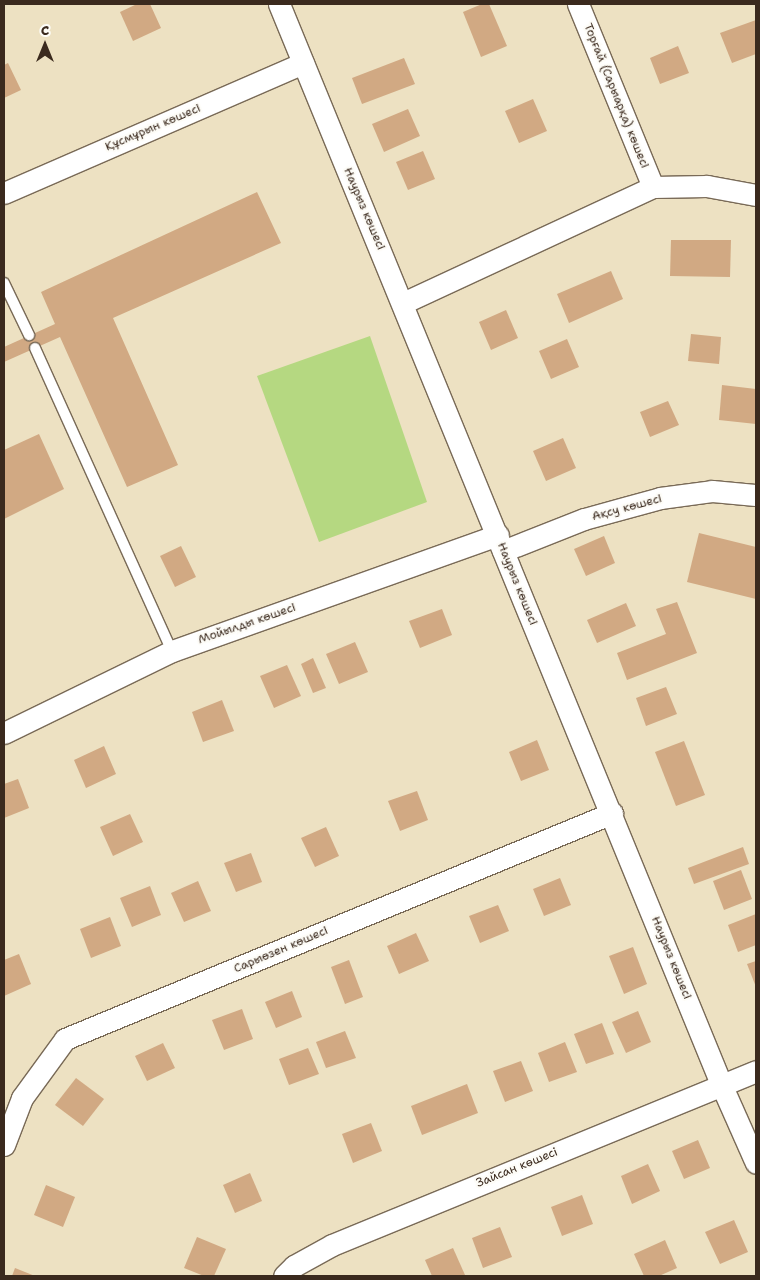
<!DOCTYPE html>
<html>
<head>
<meta charset="utf-8">
<style>
  body { margin:0 }
  #map { position:relative; width:760px; height:1280px; overflow:hidden; background:#ede1c2; font-family:"Shantell Sans",sans-serif }
  div>[style] { position:absolute }
  .green>* { inset:0; background:#b5d881 }
  .building>* { inset:0; background:#d1a983 }
  .roads { filter:drop-shadow(1px 0 #796a57) drop-shadow(-1px 0 #796a57) drop-shadow(0 1px #796a57) drop-shadow(0 -1px #796a57) }
  .lane>* { height:10px; margin:-5px; padding:0 5px; transform-origin:5px; border-radius:5px; background:#fff }
  .street>* { height:21px; margin:-10.5px; padding:0 10.5px; transform-origin:10.5px; border-radius:10.5px; background:#fff }
  span { translate:-50% -50%; white-space:nowrap; text-align:center; line-height:1.15; -webkit-text-stroke:4.5px #fdfcf7; paint-order:stroke }
  .street-label { font-size:12px; color:#3b2a1e }
  .frame { position:absolute; inset:0; border:5px solid #3b2a1e; pointer-events:none }
  .north { position:absolute; left:20px; top:20px; width:50px; height:50px; -webkit-text-stroke:4px #fdfcf7; paint-order:stroke; rotate:0deg; font-size:14px; font-weight:700; line-height:20px; text-align:center; color:#3b2a1e }
  .north::after { content:''; display:block; margin:auto; width:18px; height:22px; background:#3b2a1e; clip-path:polygon(50% 0,100% 100%,50% 72%,0 100%) }
</style>
</head>
<body>
<div id="map">
  <div class="green">
    <div style="clip-path:polygon(370px 336px,427px 502px,319px 542px,257px 376px)"></div>
  </div>
  <div class="building">
    <div style="clip-path:polygon(137px 4px,150px 4px,161px 28px,133px 41px,120px 12px)"></div>
    <div style="clip-path:polygon(482px 4px,489px 4px,507px 46px,481px 57px,463px 12px)"></div>
    <div style="clip-path:polygon(756px 20px,756px 54px,732px 63px,720px 33px)"></div>
    <div style="clip-path:polygon(678px 46px,689px 73px,660px 84px,650px 58px)"></div>
    <div style="clip-path:polygon(404px 58px,415px 84px,362px 104px,352px 78px)"></div>
    <div style="clip-path:polygon(8px 63px,21px 90px,4px 98px,4px 65px)"></div>
    <div style="clip-path:polygon(533px 99px,547px 131px,519px 143px,505px 111px)"></div>
    <div style="clip-path:polygon(408px 109px,420px 136px,384px 152px,372px 124px)"></div>
    <div style="clip-path:polygon(423px 151px,435px 179px,408px 190px,396px 162px)"></div>
    <div style="clip-path:polygon(257px 192px,281px 243px,113px 318px,178px 465px,127px 487px,60px 337px,4px 362px,4px 347px,55px 324px,41px 292px)"></div>
    <div style="clip-path:polygon(671px 240px,731px 240px,730px 277px,670px 276px)"></div>
    <div style="clip-path:polygon(611px 271px,623px 299px,569px 323px,557px 294px)"></div>
    <div style="clip-path:polygon(506px 310px,518px 338px,491px 350px,479px 322px)"></div>
    <div style="clip-path:polygon(691px 334px,721px 337px,719px 364px,688px 361px)"></div>
    <div style="clip-path:polygon(567px 339px,579px 367px,551px 379px,539px 351px)"></div>
    <div style="clip-path:polygon(722px 385px,756px 389px,756px 424px,719px 420px)"></div>
    <div style="clip-path:polygon(668px 401px,679px 425px,650px 437px,640px 412px)"></div>
    <div style="clip-path:polygon(39px 434px,64px 489px,4px 519px,4px 450px)"></div>
    <div style="clip-path:polygon(563px 438px,576px 468px,546px 481px,533px 451px)"></div>
    <div style="clip-path:polygon(699px 533px,756px 547px,756px 599px,687px 582px)"></div>
    <div style="clip-path:polygon(604px 536px,615px 563px,586px 576px,574px 549px)"></div>
    <div style="clip-path:polygon(181px 546px,196px 577px,175px 587px,160px 556px)"></div>
    <div style="clip-path:polygon(677px 602px,697px 653px,627px 680px,617px 653px,666px 634px,656px 609px)"></div>
    <div style="clip-path:polygon(626px 603px,636px 626px,597px 643px,587px 620px)"></div>
    <div style="clip-path:polygon(442px 609px,452px 635px,420px 648px,409px 621px)"></div>
    <div style="clip-path:polygon(355px 642px,368px 672px,339px 684px,326px 654px)"></div>
    <div style="clip-path:polygon(313px 658px,326px 688px,313px 693px,301px 664px)"></div>
    <div style="clip-path:polygon(287px 665px,301px 696px,274px 708px,260px 676px)"></div>
    <div style="clip-path:polygon(666px 687px,677px 714px,646px 726px,636px 698px)"></div>
    <div style="clip-path:polygon(222px 700px,234px 731px,203px 742px,192px 712px)"></div>
    <div style="clip-path:polygon(537px 740px,549px 770px,521px 781px,509px 752px)"></div>
    <div style="clip-path:polygon(684px 741px,705px 795px,676px 806px,655px 752px)"></div>
    <div style="clip-path:polygon(104px 746px,116px 774px,86px 788px,74px 760px)"></div>
    <div style="clip-path:polygon(18px 779px,29px 808px,4px 818px,4px 784px)"></div>
    <div style="clip-path:polygon(417px 791px,428px 820px,400px 831px,388px 801px)"></div>
    <div style="clip-path:polygon(130px 814px,143px 842px,113px 856px,100px 827px)"></div>
    <div style="clip-path:polygon(326px 827px,339px 856px,315px 867px,301px 838px)"></div>
    <div style="clip-path:polygon(743px 847px,749px 864px,694px 884px,688px 868px)"></div>
    <div style="clip-path:polygon(251px 853px,262px 882px,236px 892px,224px 863px)"></div>
    <div style="clip-path:polygon(741px 870px,752px 899px,724px 910px,713px 881px)"></div>
    <div style="clip-path:polygon(560px 878px,571px 905px,544px 916px,533px 889px)"></div>
    <div style="clip-path:polygon(198px 881px,211px 911px,184px 922px,171px 893px)"></div>
    <div style="clip-path:polygon(150px 886px,161px 915px,132px 927px,120px 898px)"></div>
    <div style="clip-path:polygon(498px 905px,509px 931px,480px 943px,469px 916px)"></div>
    <div style="clip-path:polygon(756px 914px,756px 945px,738px 952px,728px 925px)"></div>
    <div style="clip-path:polygon(110px 917px,121px 946px,91px 958px,80px 929px)"></div>
    <div style="clip-path:polygon(416px 933px,429px 961px,399px 974px,387px 946px)"></div>
    <div style="clip-path:polygon(633px 947px,647px 984px,624px 994px,609px 956px)"></div>
    <div style="clip-path:polygon(19px 954px,31px 984px,4px 996px,4px 960px)"></div>
    <div style="clip-path:polygon(349px 960px,363px 997px,345px 1004px,331px 967px)"></div>
    <div style="clip-path:polygon(756px 961px,756px 987px,747px 964px)"></div>
    <div style="clip-path:polygon(292px 991px,302px 1017px,276px 1028px,265px 1002px)"></div>
    <div style="clip-path:polygon(242px 1009px,253px 1039px,224px 1050px,212px 1020px)"></div>
    <div style="clip-path:polygon(638px 1011px,651px 1042px,626px 1053px,612px 1022px)"></div>
    <div style="clip-path:polygon(602px 1023px,614px 1054px,586px 1064px,574px 1034px)"></div>
    <div style="clip-path:polygon(345px 1031px,356px 1058px,326px 1068px,316px 1042px)"></div>
    <div style="clip-path:polygon(565px 1042px,577px 1072px,549px 1082px,538px 1053px)"></div>
    <div style="clip-path:polygon(163px 1043px,175px 1068px,147px 1081px,135px 1056px)"></div>
    <div style="clip-path:polygon(308px 1048px,319px 1074px,289px 1085px,279px 1059px)"></div>
    <div style="clip-path:polygon(521px 1061px,533px 1091px,505px 1102px,493px 1071px)"></div>
    <div style="clip-path:polygon(76px 1078px,104px 1099px,83px 1126px,55px 1105px)"></div>
    <div style="clip-path:polygon(467px 1084px,478px 1113px,422px 1135px,411px 1106px)"></div>
    <div style="clip-path:polygon(371px 1123px,382px 1151px,353px 1163px,342px 1134px)"></div>
    <div style="clip-path:polygon(698px 1140px,710px 1168px,684px 1179px,672px 1151px)"></div>
    <div style="clip-path:polygon(648px 1164px,660px 1191px,632px 1204px,621px 1176px)"></div>
    <div style="clip-path:polygon(250px 1173px,262px 1201px,235px 1213px,223px 1185px)"></div>
    <div style="clip-path:polygon(46px 1185px,75px 1197px,63px 1227px,34px 1215px)"></div>
    <div style="clip-path:polygon(582px 1195px,593px 1224px,562px 1236px,551px 1207px)"></div>
    <div style="clip-path:polygon(734px 1220px,748px 1252px,720px 1264px,705px 1232px)"></div>
    <div style="clip-path:polygon(500px 1227px,512px 1257px,483px 1268px,472px 1238px)"></div>
    <div style="clip-path:polygon(197px 1237px,226px 1249px,214px 1276px,204px 1276px,184px 1268px)"></div>
    <div style="clip-path:polygon(665px 1240px,677px 1268px,659px 1276px,644px 1276px,634px 1254px)"></div>
    <div style="clip-path:polygon(453px 1248px,465px 1275px,432px 1276px,425px 1260px)"></div>
    <div style="clip-path:polygon(15px 1268px,35px 1276px,12px 1276px)"></div>
  </div>
  <div class="roads">
    <div class="lane">
      <div style="left:4px;top:283px;width:58px;rotate:64.3deg"></div>
      <div style="left:35px;top:348px;width:333px;rotate:65.7deg"></div>
    </div>
    <div class="street">
      <div style="left:279px;top:4px;width:1167px;rotate:67.74deg"></div>
      <div style="left:721px;top:1084px;width:86px;rotate:66.1deg"></div>
      <div style="left:578px;top:4px;width:198px;rotate:67.7deg"></div>
      <div style="left:4px;top:193px;width:326px;rotate:-23.5deg"></div>
      <div style="left:403px;top:303px;width:276px;rotate:-24.9deg"></div>
      <div style="left:653px;top:187px;width:54px;rotate:-1.1deg"></div>
      <div style="left:707px;top:186px;width:50px;rotate:10.4deg"></div>
      <div style="left:503px;top:551px;width:87px;rotate:-21.6deg"></div>
      <div style="left:584px;top:519px;width:79px;rotate:-15.4deg"></div>
      <div style="left:660px;top:498px;width:52px;rotate:-7.7deg"></div>
      <div style="left:712px;top:491px;width:44px;rotate:5.2deg"></div>
      <div style="left:4px;top:733px;width:187px;rotate:-26deg"></div>
      <div style="left:172px;top:651px;width:346px;rotate:-19.6deg"></div>
      <div style="left:4px;top:1145px;width:50px;rotate:-69deg"></div>
      <div style="left:22px;top:1098px;width:73px;rotate:-53.9deg"></div>
      <div style="left:65px;top:1039px;width:592px;rotate:-22.45deg"></div>
      <div style="left:284px;top:1276px;width:14px;rotate:-45deg"></div>
      <div style="left:294px;top:1266px;width:43px;rotate:-28.9deg"></div>
      <div style="left:332px;top:1245px;width:458px;rotate:-22.3deg"></div>
    </div>
  </div>
  <div class="street-label">
    <span style="left:616px;top:96px;rotate:68deg">Торғай (Сарыарқа) көшесі</span>
    <span style="left:153px;top:128px;rotate:-23deg">Құсмұрын көшесі</span>
    <span style="left:364px;top:209px;rotate:67deg">Наурыз көшесі</span>
    <span style="left:627px;top:508px;rotate:-15deg">Ақсу көшесі</span>
    <span style="left:517px;top:584px;rotate:68deg">Наурыз көшесі</span>
    <span style="left:247px;top:624px;rotate:-19deg">Мойылды көшесі</span>
    <span style="left:281px;top:950px;rotate:-23deg">Сарыөзен көшесі</span>
    <span style="left:671px;top:958px;rotate:68deg">Наурыз көшесі</span>
    <span style="left:517px;top:1168px;rotate:-22deg">Зайсан көшесі</span>
  </div>
  <div class="frame"></div>
  <div class="north">С</div>
</div>
</body>
</html>
